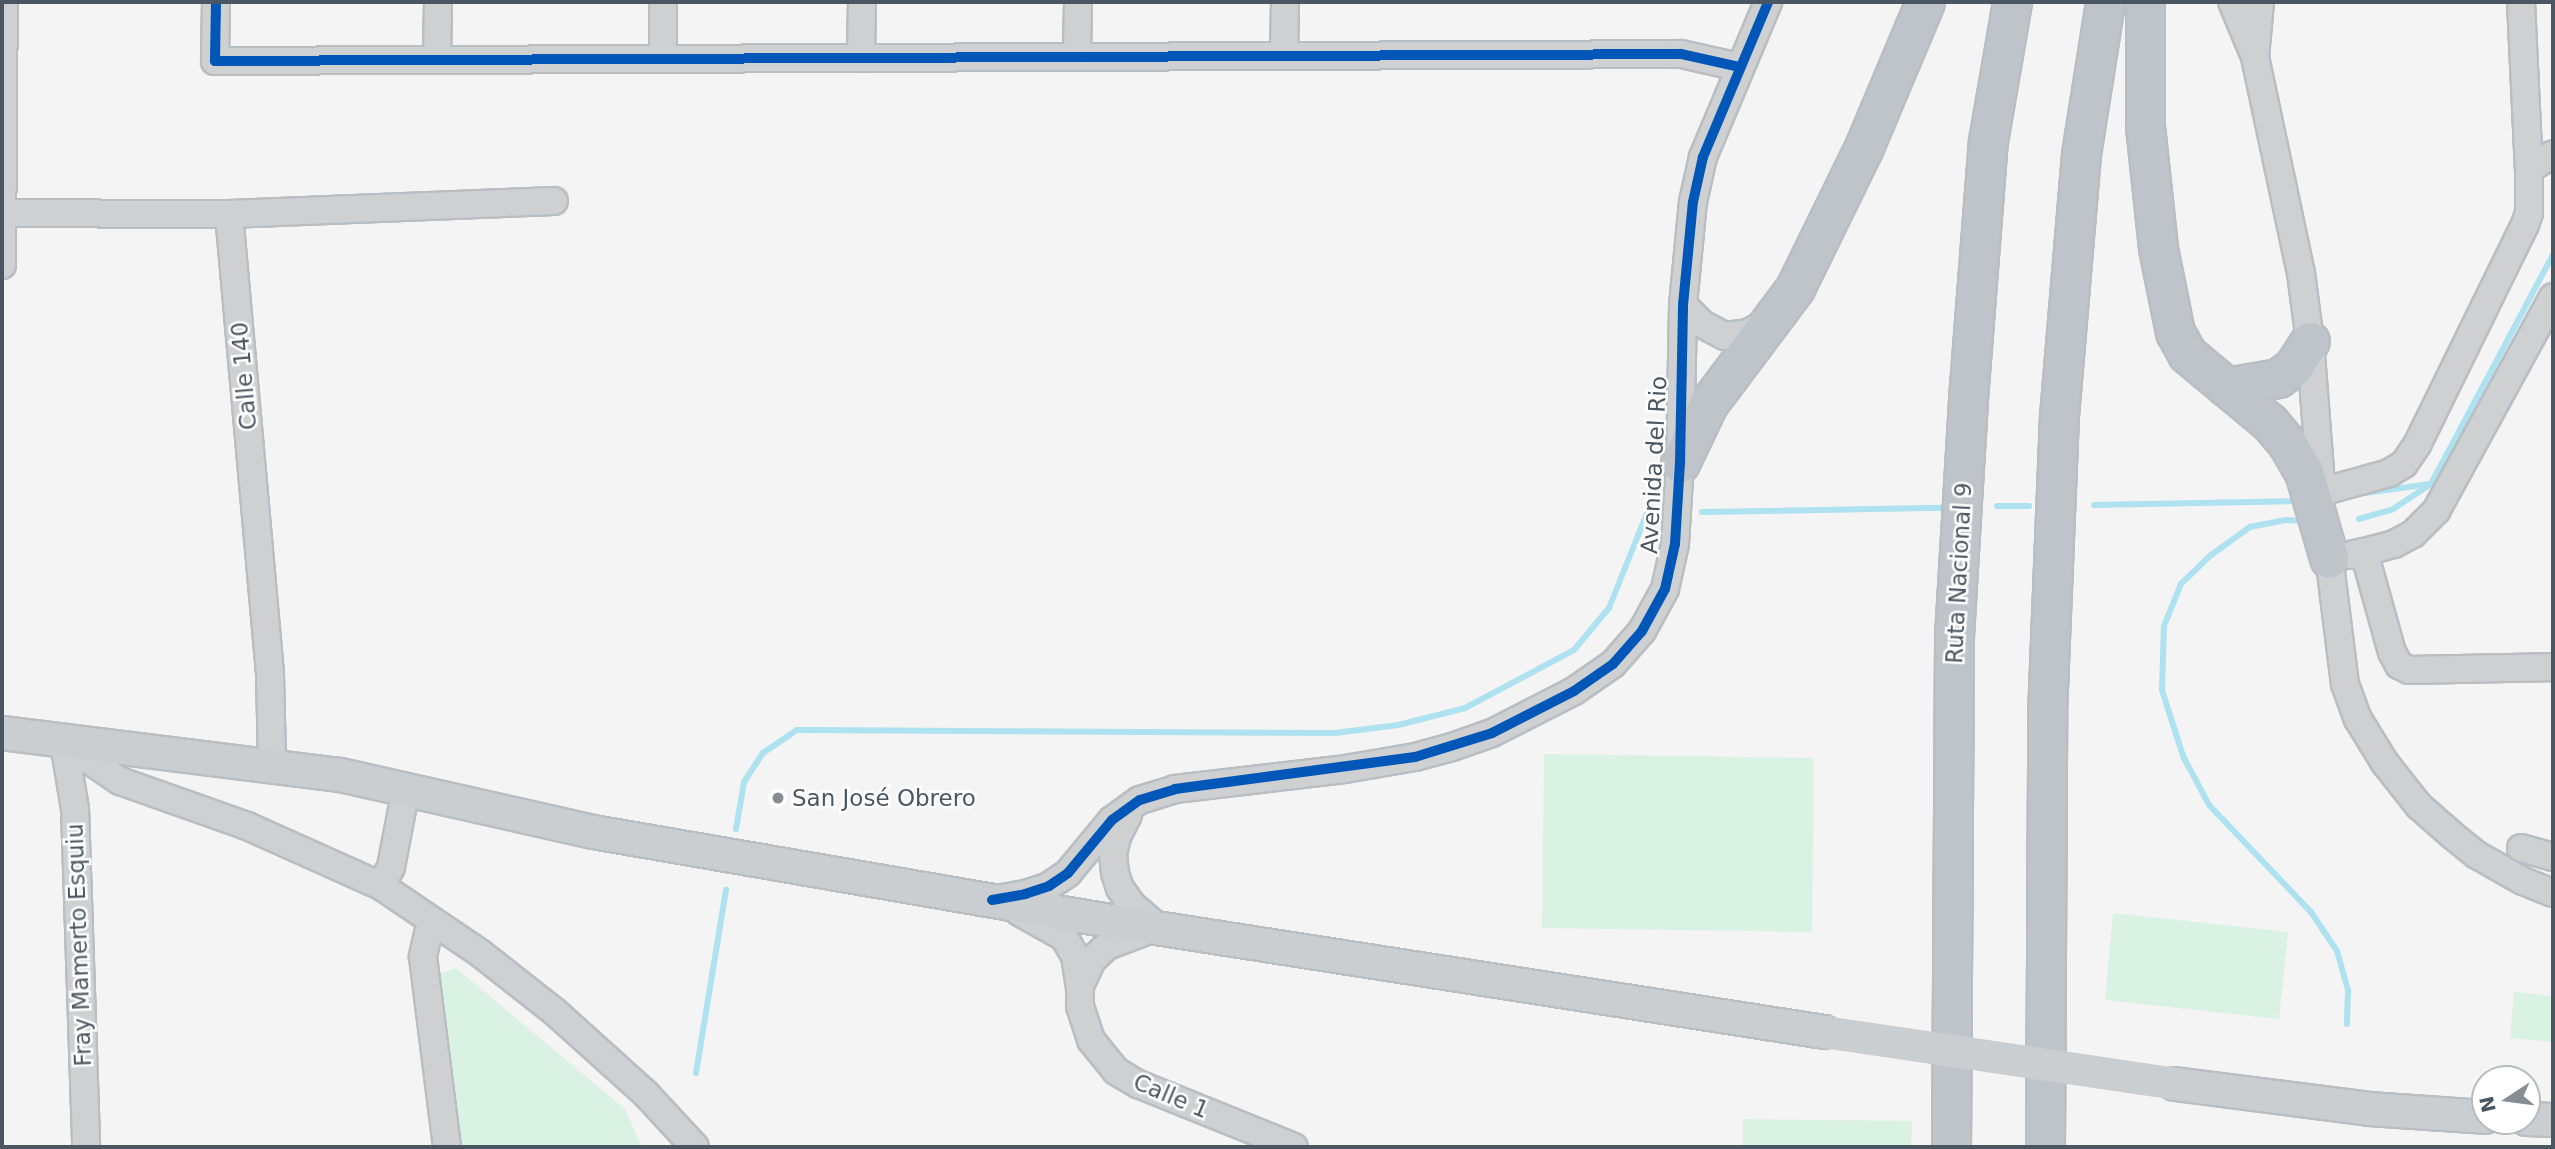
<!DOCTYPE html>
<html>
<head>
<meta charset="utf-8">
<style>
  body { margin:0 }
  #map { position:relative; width:2555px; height:1149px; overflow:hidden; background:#f4f4f4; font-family:"DejaVu Sans",sans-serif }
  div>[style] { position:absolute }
  .green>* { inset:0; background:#d9f2e3 }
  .stream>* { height:6px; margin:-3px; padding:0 3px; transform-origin:3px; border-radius:3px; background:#aee2f0 }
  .roads { filter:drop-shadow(2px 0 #b9bec3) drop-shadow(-2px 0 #b9bec3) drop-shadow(0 2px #b9bec3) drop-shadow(0 -2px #b9bec3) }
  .minor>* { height:26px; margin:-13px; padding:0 13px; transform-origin:13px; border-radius:13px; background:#ced0d2 }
  .major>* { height:32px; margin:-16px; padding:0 16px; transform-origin:16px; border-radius:16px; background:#caced1 }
  .highway>* { height:37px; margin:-18.5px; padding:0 18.5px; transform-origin:18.5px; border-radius:18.5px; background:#bec4c9 }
  .major-bridge>* { height:32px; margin:-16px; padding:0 16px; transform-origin:16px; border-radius:16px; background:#caced1 }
  .cycleway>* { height:10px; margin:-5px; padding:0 5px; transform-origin:5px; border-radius:5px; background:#0057b8 }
  .dots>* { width:19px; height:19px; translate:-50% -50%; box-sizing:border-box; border:4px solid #fff; border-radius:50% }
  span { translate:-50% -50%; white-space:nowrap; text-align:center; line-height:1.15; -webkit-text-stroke:5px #fff; paint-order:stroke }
  .street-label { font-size:23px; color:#4a5661 }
  .poi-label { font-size:23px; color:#4a5661 }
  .left { translate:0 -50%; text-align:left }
  .frame { position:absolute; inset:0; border:4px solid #4a5661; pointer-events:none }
  .north { position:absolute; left:2471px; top:1065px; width:70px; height:70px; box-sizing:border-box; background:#fff; border:2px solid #b7bbc0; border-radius:50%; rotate:257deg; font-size:19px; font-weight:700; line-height:28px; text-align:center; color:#4a5661 }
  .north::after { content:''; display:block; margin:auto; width:24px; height:32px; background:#868d94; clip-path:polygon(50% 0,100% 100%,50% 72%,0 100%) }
</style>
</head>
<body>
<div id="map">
  <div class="green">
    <div style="clip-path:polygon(1544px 754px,1814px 758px,1812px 932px,1542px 928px)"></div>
    <div style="clip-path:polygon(2113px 913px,2288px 932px,2279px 1019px,2105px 1000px)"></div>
    <div style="clip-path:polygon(456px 968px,625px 1109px,642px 1147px,461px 1147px,438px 974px)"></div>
    <div style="clip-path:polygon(2514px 992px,2553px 996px,2553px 1042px,2510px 1038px)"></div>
    <div style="clip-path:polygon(1743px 1119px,1912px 1121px,1911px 1147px,1743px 1147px)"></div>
  </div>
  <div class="stream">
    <div style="left:2365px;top:493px;width:65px;rotate:-8deg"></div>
    <div style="left:2094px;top:505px;width:204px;rotate:-1.1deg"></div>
    <div style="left:1997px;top:506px;width:32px"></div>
    <div style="left:1702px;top:512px;width:240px;rotate:-1deg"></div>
    <div style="left:2359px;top:519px;width:35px;rotate:-16deg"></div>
    <div style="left:2393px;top:509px;width:45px;rotate:-33.3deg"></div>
    <div style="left:2431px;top:484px;width:259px;rotate:-62deg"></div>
    <div style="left:2305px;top:521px;width:19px;rotate:-177deg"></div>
    <div style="left:2286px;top:520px;width:37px;rotate:169deg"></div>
    <div style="left:2250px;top:527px;width:48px;rotate:144.3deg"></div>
    <div style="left:2211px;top:555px;width:42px;rotate:136deg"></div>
    <div style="left:2181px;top:584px;width:45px;rotate:112deg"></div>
    <div style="left:2164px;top:626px;width:64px;rotate:91.8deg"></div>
    <div style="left:2162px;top:690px;width:69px;rotate:72.3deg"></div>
    <div style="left:2183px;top:756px;width:55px;rotate:62deg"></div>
    <div style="left:2209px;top:805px;width:148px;rotate:46.4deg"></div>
    <div style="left:2311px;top:912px;width:47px;rotate:56.3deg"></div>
    <div style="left:2337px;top:951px;width:41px;rotate:74.2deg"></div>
    <div style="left:2348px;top:990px;width:34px;rotate:92deg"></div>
    <div style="left:736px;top:829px;width:48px;rotate:-80.3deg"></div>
    <div style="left:744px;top:782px;width:35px;rotate:-57deg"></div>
    <div style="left:763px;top:753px;width:41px;rotate:-34.1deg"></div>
    <div style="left:797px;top:730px;width:538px;rotate:0.32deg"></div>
    <div style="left:1335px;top:733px;width:64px;rotate:-7.2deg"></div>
    <div style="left:1398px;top:725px;width:69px;rotate:-14.2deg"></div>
    <div style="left:1465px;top:708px;width:123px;rotate:-28deg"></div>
    <div style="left:1574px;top:650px;width:55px;rotate:-50.2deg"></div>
    <div style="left:1609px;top:608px;width:102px;rotate:-68.2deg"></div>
    <div style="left:696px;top:1073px;width:186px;rotate:-80.7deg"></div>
  </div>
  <div class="roads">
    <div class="minor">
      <div style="left:216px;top:2px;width:59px;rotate:91deg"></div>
      <div style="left:215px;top:61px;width:1466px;rotate:-0.27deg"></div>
      <div style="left:1681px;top:54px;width:59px;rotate:12.6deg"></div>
      <div style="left:2232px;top:2px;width:54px;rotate:67.2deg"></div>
      <div style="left:2260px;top:2px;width:55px;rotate:95.2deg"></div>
      <div style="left:2255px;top:57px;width:221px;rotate:78deg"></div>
      <div style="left:2301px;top:273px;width:69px;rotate:82.5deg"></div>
      <div style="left:2310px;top:341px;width:157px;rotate:85.6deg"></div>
      <div style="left:2521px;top:2px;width:167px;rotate:87.3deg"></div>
      <div style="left:1077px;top:55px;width:53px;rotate:-88.9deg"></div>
      <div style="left:1284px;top:55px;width:53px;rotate:-88.9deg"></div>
      <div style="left:663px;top:58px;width:56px;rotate:-90deg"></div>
      <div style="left:861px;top:58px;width:56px;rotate:-89deg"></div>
      <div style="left:437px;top:59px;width:57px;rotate:-89deg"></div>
      <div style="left:2px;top:213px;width:227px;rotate:0.3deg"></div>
      <div style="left:229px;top:214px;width:462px;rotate:84.9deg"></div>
      <div style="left:270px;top:674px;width:90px;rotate:88.7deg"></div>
      <div style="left:229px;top:214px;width:325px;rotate:-2.3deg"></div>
      <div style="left:2px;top:265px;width:263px;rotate:-89.6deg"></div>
      <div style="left:1683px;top:305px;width:27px;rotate:45deg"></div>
      <div style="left:1702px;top:324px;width:26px;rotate:28deg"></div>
      <div style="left:1725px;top:336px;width:23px;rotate:-7deg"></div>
      <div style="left:1748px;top:333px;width:25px;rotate:-29deg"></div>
      <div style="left:2321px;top:492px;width:71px;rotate:-15.6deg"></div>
      <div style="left:2389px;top:473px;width:17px;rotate:-31deg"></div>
      <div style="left:2404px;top:464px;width:23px;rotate:-56deg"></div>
      <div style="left:2417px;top:445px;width:245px;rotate:-63.9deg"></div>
      <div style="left:2525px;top:225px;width:13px;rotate:-72deg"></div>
      <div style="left:2529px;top:213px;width:44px;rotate:-90deg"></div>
      <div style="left:2529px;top:169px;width:28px;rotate:-32deg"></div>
      <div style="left:2327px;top:540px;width:145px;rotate:82.9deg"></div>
      <div style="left:2345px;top:684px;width:37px;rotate:70deg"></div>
      <div style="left:2358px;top:719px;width:52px;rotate:58.5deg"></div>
      <div style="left:2385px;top:763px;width:55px;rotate:51.7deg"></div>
      <div style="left:2419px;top:806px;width:44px;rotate:41.3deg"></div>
      <div style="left:2452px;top:835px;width:32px;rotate:39deg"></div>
      <div style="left:2477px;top:855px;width:53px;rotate:29.5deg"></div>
      <div style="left:2523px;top:881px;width:32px;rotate:22deg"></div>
      <div style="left:2364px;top:552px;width:31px;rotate:-15deg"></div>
      <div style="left:2394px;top:544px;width:21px;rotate:-28deg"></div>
      <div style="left:2413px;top:534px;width:33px;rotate:-45deg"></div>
      <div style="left:2436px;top:511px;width:244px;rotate:-61.3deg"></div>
      <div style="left:2350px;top:555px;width:14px;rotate:-12deg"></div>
      <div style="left:2364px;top:552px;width:104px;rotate:74.4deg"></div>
      <div style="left:2392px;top:652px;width:15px;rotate:62deg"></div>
      <div style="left:2399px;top:665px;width:11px;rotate:27deg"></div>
      <div style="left:2409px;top:670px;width:144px;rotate:-1.2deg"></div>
      <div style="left:64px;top:743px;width:68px;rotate:34.2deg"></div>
      <div style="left:120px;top:781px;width:135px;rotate:19.5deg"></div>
      <div style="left:247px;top:826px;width:147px;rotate:24.1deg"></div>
      <div style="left:381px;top:886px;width:120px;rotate:34.1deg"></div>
      <div style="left:480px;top:953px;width:95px;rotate:38.2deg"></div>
      <div style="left:555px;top:1012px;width:122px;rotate:42deg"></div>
      <div style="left:646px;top:1094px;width:72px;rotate:47.2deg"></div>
      <div style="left:64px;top:743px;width:67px;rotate:80.5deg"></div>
      <div style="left:75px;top:809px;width:338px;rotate:88.1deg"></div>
      <div style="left:1128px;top:815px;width:25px;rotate:117deg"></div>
      <div style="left:1117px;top:837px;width:17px;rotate:103deg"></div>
      <div style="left:1113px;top:854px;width:19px;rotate:84deg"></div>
      <div style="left:1115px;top:873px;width:16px;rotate:72deg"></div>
      <div style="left:1120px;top:888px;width:21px;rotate:55deg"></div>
      <div style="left:1132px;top:905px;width:33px;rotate:41deg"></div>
      <div style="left:1157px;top:927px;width:53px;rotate:159.2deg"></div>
      <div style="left:1107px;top:946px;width:21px;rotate:137deg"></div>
      <div style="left:1092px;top:960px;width:29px;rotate:115deg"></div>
      <div style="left:1080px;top:986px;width:20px;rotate:90deg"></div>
      <div style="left:1080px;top:1006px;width:36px;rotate:72deg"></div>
      <div style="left:1091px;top:1040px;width:40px;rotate:51deg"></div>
      <div style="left:1116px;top:1071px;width:26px;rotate:31deg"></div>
      <div style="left:1138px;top:1084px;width:168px;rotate:22deg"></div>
      <div style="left:2521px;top:848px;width:33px;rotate:16deg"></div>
      <div style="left:381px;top:886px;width:21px;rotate:-62deg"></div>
      <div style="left:391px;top:867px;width:79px;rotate:-79.1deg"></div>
      <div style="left:997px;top:899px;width:28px;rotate:-10deg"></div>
      <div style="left:1025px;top:894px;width:25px;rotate:-18deg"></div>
      <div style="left:1049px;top:886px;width:23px;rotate:-34deg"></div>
      <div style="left:1068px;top:873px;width:69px;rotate:-50.3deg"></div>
      <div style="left:1112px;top:820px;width:34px;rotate:-36deg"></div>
      <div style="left:1140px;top:800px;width:37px;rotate:-17deg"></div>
      <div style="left:1175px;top:789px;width:171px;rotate:-6.7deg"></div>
      <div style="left:1345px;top:769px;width:71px;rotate:-9.7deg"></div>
      <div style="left:1415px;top:757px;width:38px;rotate:-15deg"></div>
      <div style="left:1452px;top:747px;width:42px;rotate:-19.3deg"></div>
      <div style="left:1492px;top:733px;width:92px;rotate:-27.1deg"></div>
      <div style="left:1574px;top:691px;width:47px;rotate:-34.7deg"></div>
      <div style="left:1613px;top:664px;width:44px;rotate:-48.7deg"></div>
      <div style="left:1642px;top:631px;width:48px;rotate:-61.3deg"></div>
      <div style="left:1665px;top:589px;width:46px;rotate:-77.5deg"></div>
      <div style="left:1675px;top:544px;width:81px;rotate:-86.5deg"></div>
      <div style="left:1680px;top:463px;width:158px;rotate:-88.9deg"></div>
      <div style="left:1683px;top:305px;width:103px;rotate:-84.5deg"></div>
      <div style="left:1693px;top:202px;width:46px;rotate:-77.5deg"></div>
      <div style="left:1703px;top:157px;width:168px;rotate:-67.2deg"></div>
      <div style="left:1019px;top:912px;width:51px;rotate:29.1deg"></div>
      <div style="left:1064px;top:937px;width:22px;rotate:60deg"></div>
      <div style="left:1075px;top:956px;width:30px;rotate:81deg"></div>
      <div style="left:431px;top:921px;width:37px;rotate:103deg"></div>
      <div style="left:423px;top:957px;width:192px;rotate:82.8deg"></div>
    </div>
    <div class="major">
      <div style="left:2px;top:733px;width:341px;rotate:7.1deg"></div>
      <div style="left:340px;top:775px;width:259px;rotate:12.7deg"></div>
      <div style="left:593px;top:832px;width:506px;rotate:9.78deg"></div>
      <div style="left:1092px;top:918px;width:741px;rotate:8.85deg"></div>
      <div style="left:2175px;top:1084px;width:196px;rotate:7.3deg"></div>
      <div style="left:2369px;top:1109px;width:116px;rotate:3.9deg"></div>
      <div style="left:2527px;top:1119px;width:26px;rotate:2deg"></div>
    </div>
    <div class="highway">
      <div style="left:2145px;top:2px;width:124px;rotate:90deg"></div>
      <div style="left:2145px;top:126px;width:123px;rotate:83.9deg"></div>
      <div style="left:2158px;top:248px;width:86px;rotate:78.6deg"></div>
      <div style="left:2175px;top:332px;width:25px;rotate:61deg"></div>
      <div style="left:2187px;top:354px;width:108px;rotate:39.7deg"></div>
      <div style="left:2270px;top:423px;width:26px;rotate:50deg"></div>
      <div style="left:2287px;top:443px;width:34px;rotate:60deg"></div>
      <div style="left:2304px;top:472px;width:90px;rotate:73.8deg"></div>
      <div style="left:2226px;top:387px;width:53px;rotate:-9.8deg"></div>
      <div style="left:2278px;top:378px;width:19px;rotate:-36deg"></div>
      <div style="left:2293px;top:367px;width:31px;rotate:-57deg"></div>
      <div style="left:1680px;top:463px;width:65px;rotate:-64.6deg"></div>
      <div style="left:1708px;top:404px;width:145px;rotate:-53.1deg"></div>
      <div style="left:1795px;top:288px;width:157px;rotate:-63.9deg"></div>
      <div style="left:1864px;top:147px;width:157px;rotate:-67.2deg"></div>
      <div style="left:1951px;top:1147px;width:511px;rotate:-89.66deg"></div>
      <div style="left:1954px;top:636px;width:250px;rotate:-86.6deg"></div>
      <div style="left:1969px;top:386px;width:246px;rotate:-85.6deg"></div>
      <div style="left:1988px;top:141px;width:141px;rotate:-80.2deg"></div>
      <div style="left:2045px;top:1147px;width:433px;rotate:-89.7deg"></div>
      <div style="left:2047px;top:714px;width:298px;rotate:-87.7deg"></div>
      <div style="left:2059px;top:416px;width:263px;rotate:-85.2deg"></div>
      <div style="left:2081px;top:154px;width:154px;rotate:-81deg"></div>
    </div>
  </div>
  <div class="major-bridge">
    <div style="left:1824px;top:1032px;width:355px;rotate:8.4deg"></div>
  </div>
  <div class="cycleway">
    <div style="left:216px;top:2px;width:59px;rotate:91deg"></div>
    <div style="left:215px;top:61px;width:1466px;rotate:-0.27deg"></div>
    <div style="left:1681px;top:54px;width:59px;rotate:12.6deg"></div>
    <div style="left:992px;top:900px;width:34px;rotate:-10deg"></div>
    <div style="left:1025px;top:894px;width:25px;rotate:-18deg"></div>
    <div style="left:1049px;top:886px;width:23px;rotate:-34deg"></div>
    <div style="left:1068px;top:873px;width:69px;rotate:-50.3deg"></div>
    <div style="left:1112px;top:820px;width:34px;rotate:-36deg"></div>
    <div style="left:1140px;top:800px;width:37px;rotate:-17deg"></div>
    <div style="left:1175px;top:789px;width:242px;rotate:-7.6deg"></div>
    <div style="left:1415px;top:757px;width:81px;rotate:-17.3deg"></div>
    <div style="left:1492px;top:733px;width:92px;rotate:-27.1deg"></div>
    <div style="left:1574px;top:691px;width:47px;rotate:-34.7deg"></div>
    <div style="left:1613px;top:664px;width:44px;rotate:-48.7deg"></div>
    <div style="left:1642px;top:631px;width:48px;rotate:-61.3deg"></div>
    <div style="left:1665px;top:589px;width:46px;rotate:-77.5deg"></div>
    <div style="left:1675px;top:544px;width:81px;rotate:-86.5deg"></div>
    <div style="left:1680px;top:463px;width:158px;rotate:-88.9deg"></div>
    <div style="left:1683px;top:305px;width:103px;rotate:-84.5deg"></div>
    <div style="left:1693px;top:202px;width:46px;rotate:-77.5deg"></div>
    <div style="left:1703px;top:157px;width:168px;rotate:-67.2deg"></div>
  </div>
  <div class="dots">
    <div style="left:778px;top:798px;background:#868d94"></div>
  </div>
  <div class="street-label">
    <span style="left:244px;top:376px;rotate:-95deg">Calle 140</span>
    <span style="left:1654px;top:465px;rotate:-87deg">Avenida del Rio</span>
    <span style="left:1959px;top:573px;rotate:-87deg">Ruta Nacional 9</span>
    <span style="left:79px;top:945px;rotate:-92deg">Fray Mamerto Esquiu</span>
    <span style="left:1171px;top:1096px;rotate:23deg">Calle 1</span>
  </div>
  <div class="poi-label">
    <span class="left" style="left:792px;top:798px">San José Obrero</span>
  </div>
  <div class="frame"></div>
  <div class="north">N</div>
</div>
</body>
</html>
